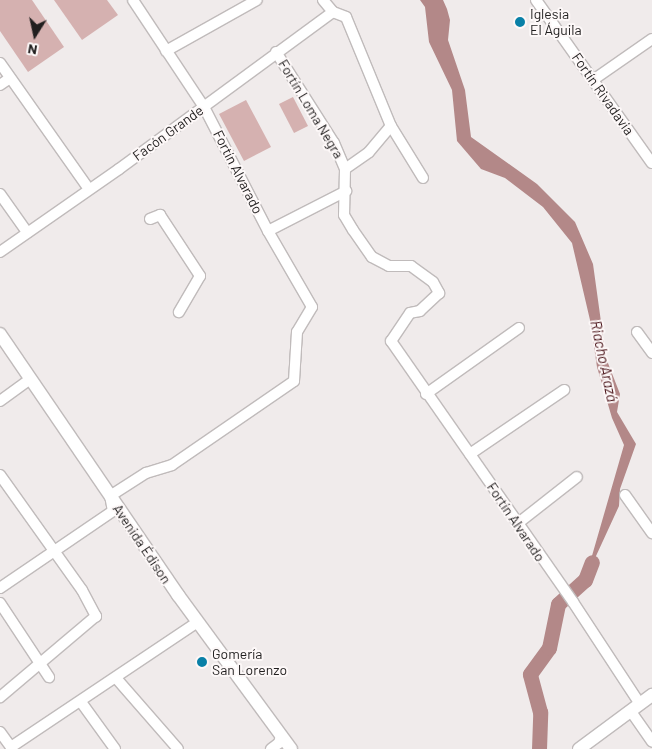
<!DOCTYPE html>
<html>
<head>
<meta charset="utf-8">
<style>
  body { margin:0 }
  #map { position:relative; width:652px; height:749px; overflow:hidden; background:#f0ebeb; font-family:Barlow,sans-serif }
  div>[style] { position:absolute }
  .green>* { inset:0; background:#d5b1b0 }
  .water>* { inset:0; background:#b38888 }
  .river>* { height:15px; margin:-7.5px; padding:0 7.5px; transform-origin:7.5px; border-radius:7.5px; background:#b38888 }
  .roads { filter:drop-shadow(1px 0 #c0bbbb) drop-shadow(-1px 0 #c0bbbb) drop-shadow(0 1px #c0bbbb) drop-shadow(0 -1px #c0bbbb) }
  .minor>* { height:10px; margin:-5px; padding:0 5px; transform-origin:5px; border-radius:5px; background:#fff }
  .major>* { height:12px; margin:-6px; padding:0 6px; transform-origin:6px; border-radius:6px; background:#fff }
  .dots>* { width:14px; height:14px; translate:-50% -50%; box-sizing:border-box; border:2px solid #fdf8f8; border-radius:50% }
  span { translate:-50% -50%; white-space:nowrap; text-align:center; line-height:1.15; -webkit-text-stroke:4px #fdf8f8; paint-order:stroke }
  .poi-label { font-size:14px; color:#211f1f }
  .left { translate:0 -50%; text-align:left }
  .street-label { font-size:14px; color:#211f1f }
  .water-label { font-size:15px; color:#4a1419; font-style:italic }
  .north { position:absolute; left:10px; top:10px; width:50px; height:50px; -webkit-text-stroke:4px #fdf8f8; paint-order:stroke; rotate:190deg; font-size:14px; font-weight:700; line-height:20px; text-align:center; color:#211f1f }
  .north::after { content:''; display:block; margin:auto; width:18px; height:22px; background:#211f1f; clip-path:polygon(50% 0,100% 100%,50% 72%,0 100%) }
</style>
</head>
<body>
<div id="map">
  <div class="green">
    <div style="clip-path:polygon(0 0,32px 0,64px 47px,28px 72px,0 31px)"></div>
    <div style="clip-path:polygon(54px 0,107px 0,118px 15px,82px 40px)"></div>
    <div style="clip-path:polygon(293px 97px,308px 126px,294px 133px,279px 104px)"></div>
    <div style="clip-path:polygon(246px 100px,271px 147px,244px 161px,219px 114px)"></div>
  </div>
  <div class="water">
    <div style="clip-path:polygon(420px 0,443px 0,447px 9px,450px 20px,448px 40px,465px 90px,471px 137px,537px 184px,575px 222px,593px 264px,606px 358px,620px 394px,617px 412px,636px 444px,620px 489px,619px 506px,585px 580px,624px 445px,612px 418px,597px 367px,590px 320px,572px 243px,543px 207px,505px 178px,481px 169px,457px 141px,452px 90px,429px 42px,425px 7px)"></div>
  </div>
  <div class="river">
    <div style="left:539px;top:749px;width:37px;rotate:-88deg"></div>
    <div style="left:540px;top:712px;width:39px;rotate:-105deg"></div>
    <div style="left:530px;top:674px;width:32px;rotate:-54deg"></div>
    <div style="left:549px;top:648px;width:45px;rotate:-78.4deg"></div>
    <div style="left:558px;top:604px;width:36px;rotate:-42deg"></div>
    <div style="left:585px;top:580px;width:19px;rotate:-69deg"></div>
  </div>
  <div class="roads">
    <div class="minor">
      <div style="left:323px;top:0;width:16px;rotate:50deg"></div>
      <div style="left:333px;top:12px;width:14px;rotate:21deg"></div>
      <div style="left:346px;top:17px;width:118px;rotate:67.6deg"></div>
      <div style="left:391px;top:126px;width:61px;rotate:58.4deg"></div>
      <div style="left:536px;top:0;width:200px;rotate:54.6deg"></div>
      <div style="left:166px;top:51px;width:104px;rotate:-29.3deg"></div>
      <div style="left:276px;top:52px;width:108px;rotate:57.5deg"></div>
      <div style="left:334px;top:143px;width:28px;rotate:67deg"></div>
      <div style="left:345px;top:169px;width:46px;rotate:91.2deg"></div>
      <div style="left:344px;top:215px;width:17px;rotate:59deg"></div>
      <div style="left:353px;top:230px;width:33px;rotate:55deg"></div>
      <div style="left:372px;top:257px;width:19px;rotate:28deg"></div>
      <div style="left:389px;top:266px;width:22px"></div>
      <div style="left:411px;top:266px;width:27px;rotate:36deg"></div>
      <div style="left:433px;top:282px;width:13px;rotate:61deg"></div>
      <div style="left:439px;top:293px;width:26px;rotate:137deg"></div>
      <div style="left:420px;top:311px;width:10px;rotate:169deg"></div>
      <div style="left:410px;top:313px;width:34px;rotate:124deg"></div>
      <div style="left:391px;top:341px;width:318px;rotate:55.1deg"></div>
      <div style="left:573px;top:602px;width:122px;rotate:56.7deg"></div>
      <div style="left:0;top:63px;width:154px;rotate:54.8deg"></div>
      <div style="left:593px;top:80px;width:72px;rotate:-34.8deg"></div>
      <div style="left:0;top:85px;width:12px;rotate:-35deg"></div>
      <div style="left:345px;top:169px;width:29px;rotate:-35deg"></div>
      <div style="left:369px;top:152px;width:34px;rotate:-50deg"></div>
      <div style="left:0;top:194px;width:47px;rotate:54.6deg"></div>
      <div style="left:150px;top:219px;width:11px;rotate:-22deg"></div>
      <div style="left:160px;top:215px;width:73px;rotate:56.7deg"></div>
      <div style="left:200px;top:276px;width:42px;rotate:120.3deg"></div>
      <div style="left:268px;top:231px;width:88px;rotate:-27.1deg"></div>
      <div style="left:0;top:252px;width:145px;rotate:-34.9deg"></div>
      <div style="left:119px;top:169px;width:265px;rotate:-36.3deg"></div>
      <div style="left:637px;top:332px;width:26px;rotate:54deg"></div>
      <div style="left:426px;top:394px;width:114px;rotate:-35.4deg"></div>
      <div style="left:0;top:401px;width:37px;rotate:-36deg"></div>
      <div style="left:470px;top:454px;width:114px;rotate:-34.2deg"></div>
      <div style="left:0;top:475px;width:141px;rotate:54.5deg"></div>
      <div style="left:82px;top:590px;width:30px;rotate:62deg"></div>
      <div style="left:96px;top:616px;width:126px;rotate:139.8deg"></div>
      <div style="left:625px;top:495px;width:47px;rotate:54.6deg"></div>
      <div style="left:517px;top:524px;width:76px;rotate:-38.1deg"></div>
      <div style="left:0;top:588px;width:137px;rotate:-34.3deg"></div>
      <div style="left:113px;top:511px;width:15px;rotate:-101deg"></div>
      <div style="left:110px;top:496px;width:43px;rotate:-32.6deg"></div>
      <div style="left:146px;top:473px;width:27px;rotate:-17deg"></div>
      <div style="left:172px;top:465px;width:148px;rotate:-34.5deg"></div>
      <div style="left:294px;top:381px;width:49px;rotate:-86.5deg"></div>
      <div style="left:297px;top:332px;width:29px;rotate:-59deg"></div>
      <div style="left:312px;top:307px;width:88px;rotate:-120.1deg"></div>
      <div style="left:268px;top:231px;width:140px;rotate:-117.3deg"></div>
      <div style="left:204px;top:107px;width:128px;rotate:-123.6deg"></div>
      <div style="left:0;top:603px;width:89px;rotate:56.5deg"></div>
      <div style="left:116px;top:678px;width:94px;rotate:48.9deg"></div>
      <div style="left:81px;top:702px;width:58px;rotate:54.1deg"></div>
      <div style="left:632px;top:713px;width:35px;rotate:55deg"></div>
      <div style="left:0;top:732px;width:19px;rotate:54deg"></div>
      <div style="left:11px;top:747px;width:219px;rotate:-33.8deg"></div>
      <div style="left:271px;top:749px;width:10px;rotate:-37deg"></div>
      <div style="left:279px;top:743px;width:7px;rotate:-74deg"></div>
    </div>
    <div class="major">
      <div style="left:0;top:334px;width:316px;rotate:55.7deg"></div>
      <div style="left:178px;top:595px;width:191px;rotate:53.7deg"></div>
      <div style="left:579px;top:749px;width:91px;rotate:-36.5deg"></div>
    </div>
  </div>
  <div class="dots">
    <div style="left:520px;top:22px;background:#0980a7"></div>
    <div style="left:202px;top:662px;background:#0980a7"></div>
  </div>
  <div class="poi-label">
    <span class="left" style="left:530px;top:22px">Iglesia<br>El Águila</span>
    <span class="left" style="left:212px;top:662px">Gomería<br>San Lorenzo</span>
  </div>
  <div class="street-label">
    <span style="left:603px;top:94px;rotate:55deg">Fortín Rivadavia</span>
    <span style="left:311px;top:109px;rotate:59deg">Fortín Loma Negra</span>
    <span style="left:168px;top:133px;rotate:-36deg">Facón Grande</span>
    <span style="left:238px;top:172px;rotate:63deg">Fortín Alvarado</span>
    <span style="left:516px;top:522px;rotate:56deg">Fortín Alvarado</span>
    <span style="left:142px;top:544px;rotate:56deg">Avenida Édison</span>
  </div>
  <div class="water-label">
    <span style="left:604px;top:361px;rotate:78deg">Riacho Arazá</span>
  </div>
  <div class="north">N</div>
</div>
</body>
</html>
